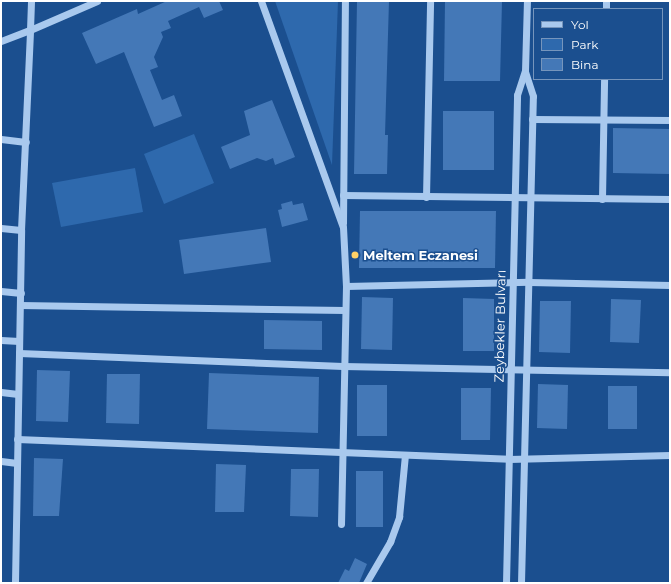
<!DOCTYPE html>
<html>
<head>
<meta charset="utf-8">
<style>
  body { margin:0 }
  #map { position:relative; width:671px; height:584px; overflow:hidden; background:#1b4f8f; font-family:Montserrat,sans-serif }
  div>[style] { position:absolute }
  .green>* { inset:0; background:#2e69ad }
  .building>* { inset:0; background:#4478b7 }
  .minor>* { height:7px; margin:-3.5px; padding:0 3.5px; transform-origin:3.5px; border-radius:3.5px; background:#a9c9ee }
  .dots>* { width:11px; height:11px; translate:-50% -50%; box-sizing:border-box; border:2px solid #1b4f8f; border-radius:50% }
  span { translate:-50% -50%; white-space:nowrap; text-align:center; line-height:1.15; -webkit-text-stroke:3px #1b4f8f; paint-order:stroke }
  .poi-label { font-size:13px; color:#fff; font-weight:700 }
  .left { translate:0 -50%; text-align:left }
  .street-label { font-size:13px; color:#fff }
  .frame { position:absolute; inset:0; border:2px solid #fff; pointer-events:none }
  .legend { position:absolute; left:533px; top:8px; width:130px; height:72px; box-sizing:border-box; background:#1b4f8f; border:1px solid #7695bc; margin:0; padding:5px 7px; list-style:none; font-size:12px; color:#fff }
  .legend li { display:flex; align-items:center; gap:8px; height:20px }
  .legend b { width:20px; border:1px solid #7695bc }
</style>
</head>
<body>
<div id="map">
  <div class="green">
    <div style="clip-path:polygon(275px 1px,338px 1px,332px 165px)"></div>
    <div style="clip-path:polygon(194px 134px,214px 183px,164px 204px,144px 154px)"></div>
    <div style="clip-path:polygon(135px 168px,143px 212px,61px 227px,52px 183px)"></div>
  </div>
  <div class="building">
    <div style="clip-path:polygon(167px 1px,219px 1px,223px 10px,204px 18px,199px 7px,168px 21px,171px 28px,161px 32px,163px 37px,154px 57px,158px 67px,150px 70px,162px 100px,174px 95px,182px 116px,154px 127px,124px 52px,96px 64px,82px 33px,137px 9px,138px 14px)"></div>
    <div style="clip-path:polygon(357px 1px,389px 1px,385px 135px,388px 135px,387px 174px,354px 174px)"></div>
    <div style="clip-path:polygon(445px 1px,502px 1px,500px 81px,444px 81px)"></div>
    <div style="clip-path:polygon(272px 100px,295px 157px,275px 165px,273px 158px,266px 161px,257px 158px,230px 169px,221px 147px,250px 135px,244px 111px)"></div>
    <div style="clip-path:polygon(443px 111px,494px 111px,494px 170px,443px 170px)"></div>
    <div style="clip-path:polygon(613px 128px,670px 129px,670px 174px,613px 173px)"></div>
    <div style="clip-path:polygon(292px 201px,293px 205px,303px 203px,308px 220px,282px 227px,278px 210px,282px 209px,281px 204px)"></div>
    <div style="clip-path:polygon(360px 211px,496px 211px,495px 268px,359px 268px)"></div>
    <div style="clip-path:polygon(266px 228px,271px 262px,184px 274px,179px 240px)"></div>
    <div style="clip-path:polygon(362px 297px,393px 298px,392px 350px,361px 349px)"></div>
    <div style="clip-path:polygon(463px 298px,494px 299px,494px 351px,463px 351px)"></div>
    <div style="clip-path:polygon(611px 299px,641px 300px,639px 343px,610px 342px)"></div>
    <div style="clip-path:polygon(540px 301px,571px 301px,570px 353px,539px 352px)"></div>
    <div style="clip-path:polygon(264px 320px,322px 321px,322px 350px,264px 349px)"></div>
    <div style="clip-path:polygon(37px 370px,70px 371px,68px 422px,36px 421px)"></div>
    <div style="clip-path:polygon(209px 373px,319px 377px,318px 433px,207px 429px)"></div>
    <div style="clip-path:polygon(107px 374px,140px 374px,139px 424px,106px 423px)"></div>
    <div style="clip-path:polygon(538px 384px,568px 385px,567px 429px,537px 428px)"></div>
    <div style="clip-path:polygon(357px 385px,387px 385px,387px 436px,357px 436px)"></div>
    <div style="clip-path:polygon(608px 386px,637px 386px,637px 429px,608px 429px)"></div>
    <div style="clip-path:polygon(461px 388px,491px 388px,490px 440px,461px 440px)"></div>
    <div style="clip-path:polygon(34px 458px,63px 459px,59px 516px,33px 516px)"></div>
    <div style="clip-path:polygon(216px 464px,246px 465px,244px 512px,215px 512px)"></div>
    <div style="clip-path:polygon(291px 469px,319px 469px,318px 517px,290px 516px)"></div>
    <div style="clip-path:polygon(356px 471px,383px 471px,383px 527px,356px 527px)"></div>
    <div style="clip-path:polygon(355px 558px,367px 564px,359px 583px,338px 583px,345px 569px,349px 571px)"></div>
  </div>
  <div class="minor">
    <div style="left:261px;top:1px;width:240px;rotate:70.1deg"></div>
    <div style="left:343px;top:227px;width:59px;rotate:87.1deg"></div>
    <div style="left:346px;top:286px;width:238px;rotate:91.2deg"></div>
    <div style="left:606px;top:9px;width:8px;rotate:-90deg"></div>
    <div style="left:1px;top:41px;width:31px;rotate:-21deg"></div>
    <div style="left:30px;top:30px;width:29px;rotate:-88deg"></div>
    <div style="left:532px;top:119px;width:138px;rotate:0.4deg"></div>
    <div style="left:1px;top:139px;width:25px;rotate:7deg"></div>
    <div style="left:343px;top:195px;width:327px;rotate:0.7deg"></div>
    <div style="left:426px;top:197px;width:196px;rotate:-88.8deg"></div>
    <div style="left:602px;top:199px;width:120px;rotate:-89deg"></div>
    <div style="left:343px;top:223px;width:222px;rotate:-89.5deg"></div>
    <div style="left:1px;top:228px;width:20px;rotate:6deg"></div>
    <div style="left:346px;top:286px;width:183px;rotate:-1.3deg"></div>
    <div style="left:529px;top:282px;width:141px;rotate:1.2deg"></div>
    <div style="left:1px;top:291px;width:20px;rotate:6deg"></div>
    <div style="left:20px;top:305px;width:325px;rotate:0.9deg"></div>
    <div style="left:1px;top:340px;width:18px;rotate:3deg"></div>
    <div style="left:19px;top:353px;width:324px;rotate:2.3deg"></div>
    <div style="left:343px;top:366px;width:327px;rotate:1.1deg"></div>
    <div style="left:1px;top:392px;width:17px;rotate:7deg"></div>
    <div style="left:17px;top:439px;width:492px;rotate:2.3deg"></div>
    <div style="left:509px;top:459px;width:161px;rotate:-1.4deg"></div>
    <div style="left:1px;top:461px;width:16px;rotate:7deg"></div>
    <div style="left:15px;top:583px;width:353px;rotate:-89deg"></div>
    <div style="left:21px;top:230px;width:200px;rotate:-87.4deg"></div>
    <div style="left:30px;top:30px;width:73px;rotate:-23.4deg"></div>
    <div style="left:366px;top:583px;width:48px;rotate:-59.7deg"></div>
    <div style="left:390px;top:542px;width:27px;rotate:-70deg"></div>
    <div style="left:399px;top:517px;width:62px;rotate:-84.5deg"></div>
    <div style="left:506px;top:583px;width:488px;rotate:-88.7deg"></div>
    <div style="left:517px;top:95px;width:25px;rotate:-72deg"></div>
    <div style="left:525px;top:71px;width:70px;rotate:-88.4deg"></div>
    <div style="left:521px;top:583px;width:487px;rotate:-88.6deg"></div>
    <div style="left:533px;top:96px;width:25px;rotate:-108deg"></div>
  </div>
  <div class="dots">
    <div style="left:355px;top:255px;background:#ffd166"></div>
  </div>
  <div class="poi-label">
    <span class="left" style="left:363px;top:255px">Meltem Eczanesi</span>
  </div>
  <div class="street-label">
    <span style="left:500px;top:326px;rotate:-89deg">Zeybekler Bulvarı</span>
  </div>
  <div class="frame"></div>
  <ul class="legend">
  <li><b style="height:5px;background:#a9c9ee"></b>Yol</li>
  <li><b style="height:11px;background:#2e69ad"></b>Park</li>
  <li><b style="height:11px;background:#4478b7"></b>Bina</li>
  </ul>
</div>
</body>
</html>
